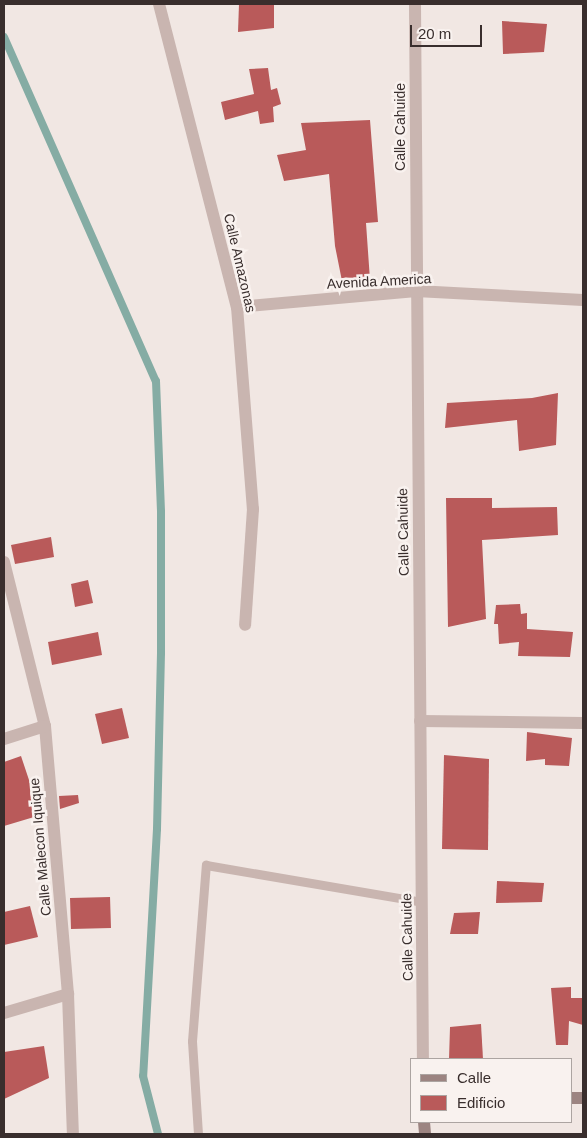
<!DOCTYPE html>
<html>
<head>
<meta charset="utf-8">
<style>
  body { margin:0 }
  #map { position:relative; width:587px; height:1138px; overflow:hidden; background:#f1e7e3; font-family:Arial,sans-serif }
  div>[style] { position:absolute }
  .stream>* { height:8px; margin:-4px; padding:0 4px; transform-origin:4px; border-radius:4px; background:#85aca4 }
  .building>* { inset:0; background:#b95a5a }
  .lane>* { height:9px; margin:-4.5px; padding:0 4.5px; transform-origin:4.5px; border-radius:4.5px; background:#c9b5b0 }
  .street>* { height:12px; margin:-6px; padding:0 6px; transform-origin:6px; border-radius:6px; background:#c9b5b0 }
  .secondary>* { height:12px; margin:-6px; padding:0 6px; transform-origin:6px; border-radius:6px; background:#9c8481 }
  span { translate:-50% -50%; white-space:nowrap; text-align:center; line-height:1.15; -webkit-text-stroke:5px #f9f2ef; paint-order:stroke }
  .street-label { font-size:14px; color:#392e2d }
  .frame { position:absolute; inset:0; border:5px solid #392e2d; pointer-events:none }
  .legend { position:absolute; left:410px; top:1058px; width:162px; height:65px; box-sizing:border-box; background:#f9f2ef; border:1px solid #aca4a1; margin:0; padding:6px 9px; list-style:none; font-size:15px; color:#392e2d }
  .legend li { display:flex; align-items:center; gap:10px; height:25px }
  .legend b { width:25px; border:1px solid #aca4a1 }
  .scale { position:absolute; left:410px; top:25px; width:72px; height:22px; box-sizing:border-box; border:2px solid #392e2d; border-top:0; padding-left:6px; font-size:15px; line-height:18px; white-space:nowrap; color:#392e2d; -webkit-text-stroke:4px #f9f2ef; paint-order:stroke }
</style>
</head>
<body>
<div id="map">
  <div class="stream">
    <div style="left:4px;top:37px;width:376px;rotate:66.2deg"></div>
    <div style="left:156px;top:381px;width:131px;rotate:87.8deg"></div>
    <div style="left:161px;top:512px;width:141px;rotate:90deg"></div>
    <div style="left:161px;top:653px;width:176px;rotate:91.3deg"></div>
    <div style="left:157px;top:829px;width:247px;rotate:93.2deg"></div>
    <div style="left:143px;top:1076px;width:60px;rotate:75.5deg"></div>
  </div>
  <div class="building">
    <div style="clip-path:polygon(239px 4px,274px 4px,274px 28px,238px 32px)"></div>
    <div style="clip-path:polygon(502px 21px,547px 24px,544px 52px,503px 54px)"></div>
    <div style="clip-path:polygon(268px 68px,271px 90px,277px 88px,281px 104px,273px 107px,274px 122px,260px 124px,258px 111px,225px 120px,221px 102px,254px 94px,249px 69px)"></div>
    <div style="clip-path:polygon(370px 120px,378px 222px,366px 223px,370px 280px,343px 286px,335px 246px,329px 174px,284px 181px,277px 155px,306px 150px,301px 123px)"></div>
    <div style="clip-path:polygon(558px 393px,556px 445px,519px 451px,517px 420px,445px 428px,447px 403px,532px 398px)"></div>
    <div style="clip-path:polygon(446px 498px,492px 498px,492px 508px,557px 507px,558px 535px,482px 540px,486px 619px,448px 627px)"></div>
    <div style="clip-path:polygon(51px 537px,54px 557px,15px 564px,11px 545px)"></div>
    <div style="clip-path:polygon(88px 580px,93px 603px,75px 607px,71px 584px)"></div>
    <div style="clip-path:polygon(520px 604px,521px 614px,527px 613px,527px 629px,573px 632px,570px 657px,518px 656px,519px 642px,499px 644px,498px 624px,494px 624px,496px 605px)"></div>
    <div style="clip-path:polygon(98px 632px,102px 655px,52px 665px,48px 642px)"></div>
    <div style="clip-path:polygon(122px 708px,129px 738px,102px 744px,95px 714px)"></div>
    <div style="clip-path:polygon(527px 732px,572px 738px,569px 766px,545px 765px,545px 759px,526px 761px)"></div>
    <div style="clip-path:polygon(444px 755px,489px 759px,488px 850px,442px 849px)"></div>
    <div style="clip-path:polygon(21px 756px,35px 798px,43px 798px,44px 814px,4px 826px,4px 762px)"></div>
    <div style="clip-path:polygon(78px 795px,79px 803px,60px 809px,59px 796px)"></div>
    <div style="clip-path:polygon(497px 881px,544px 883px,542px 902px,496px 903px)"></div>
    <div style="clip-path:polygon(110px 897px,111px 928px,71px 929px,70px 898px)"></div>
    <div style="clip-path:polygon(30px 906px,38px 937px,4px 945px,4px 912px)"></div>
    <div style="clip-path:polygon(480px 912px,478px 934px,450px 934px,454px 913px)"></div>
    <div style="clip-path:polygon(571px 987px,571px 998px,583px 998px,583px 1025px,569px 1021px,568px 1045px,556px 1045px,551px 988px)"></div>
    <div style="clip-path:polygon(481px 1024px,483px 1059px,449px 1059px,450px 1027px)"></div>
    <div style="clip-path:polygon(44px 1046px,49px 1078px,4px 1099px,4px 1052px)"></div>
  </div>
  <div class="lane">
    <div style="left:198px;top:1134px;width:93px;rotate:-93.7deg"></div>
    <div style="left:192px;top:1041px;width:177px;rotate:-85.5deg"></div>
    <div style="left:206px;top:865px;width:219px;rotate:9.7deg"></div>
  </div>
  <div class="street">
    <div style="left:159px;top:4px;width:313px;rotate:75.6deg"></div>
    <div style="left:237px;top:307px;width:203px;rotate:85.5deg"></div>
    <div style="left:253px;top:509px;width:116px;rotate:93.9deg"></div>
    <div style="left:415px;top:4px;width:1055px;rotate:89.57deg"></div>
    <div style="left:237px;top:307px;width:180px;rotate:-5.1deg"></div>
    <div style="left:416px;top:291px;width:167px;rotate:3.1deg"></div>
    <div style="left:4px;top:562px;width:169px;rotate:76deg"></div>
    <div style="left:45px;top:726px;width:269px;rotate:85.1deg"></div>
    <div style="left:68px;top:994px;width:140px;rotate:88deg"></div>
    <div style="left:420px;top:721px;width:163px;rotate:0.7deg"></div>
    <div style="left:4px;top:739px;width:43px;rotate:-17.6deg"></div>
    <div style="left:4px;top:1013px;width:67px;rotate:-16.5deg"></div>
  </div>
  <div class="secondary">
    <div style="left:571px;top:1098px;width:12px"></div>
    <div style="left:424px;top:1122px;width:12px;rotate:85deg"></div>
  </div>
  <div class="street-label">
    <span style="left:400px;top:127px;rotate:-90deg">Calle Cahuide</span>
    <span style="left:240px;top:263px;rotate:77deg">Calle Amazonas</span>
    <span style="left:379px;top:281px;rotate:-3deg">Avenida America</span>
    <span style="left:403px;top:532px;rotate:-91deg">Calle Cahuide</span>
    <span style="left:40px;top:847px;rotate:-95deg">Calle Malecon Iquique</span>
    <span style="left:407px;top:937px;rotate:-91deg">Calle Cahuide</span>
  </div>
  <div class="frame"></div>
  <ul class="legend">
  <li><b style="height:6px;background:#9c8481"></b>Calle</li>
  <li><b style="height:14px;background:#b95a5a"></b>Edificio</li>
  </ul>
  <div class="scale">20 m</div>
</div>
</body>
</html>
